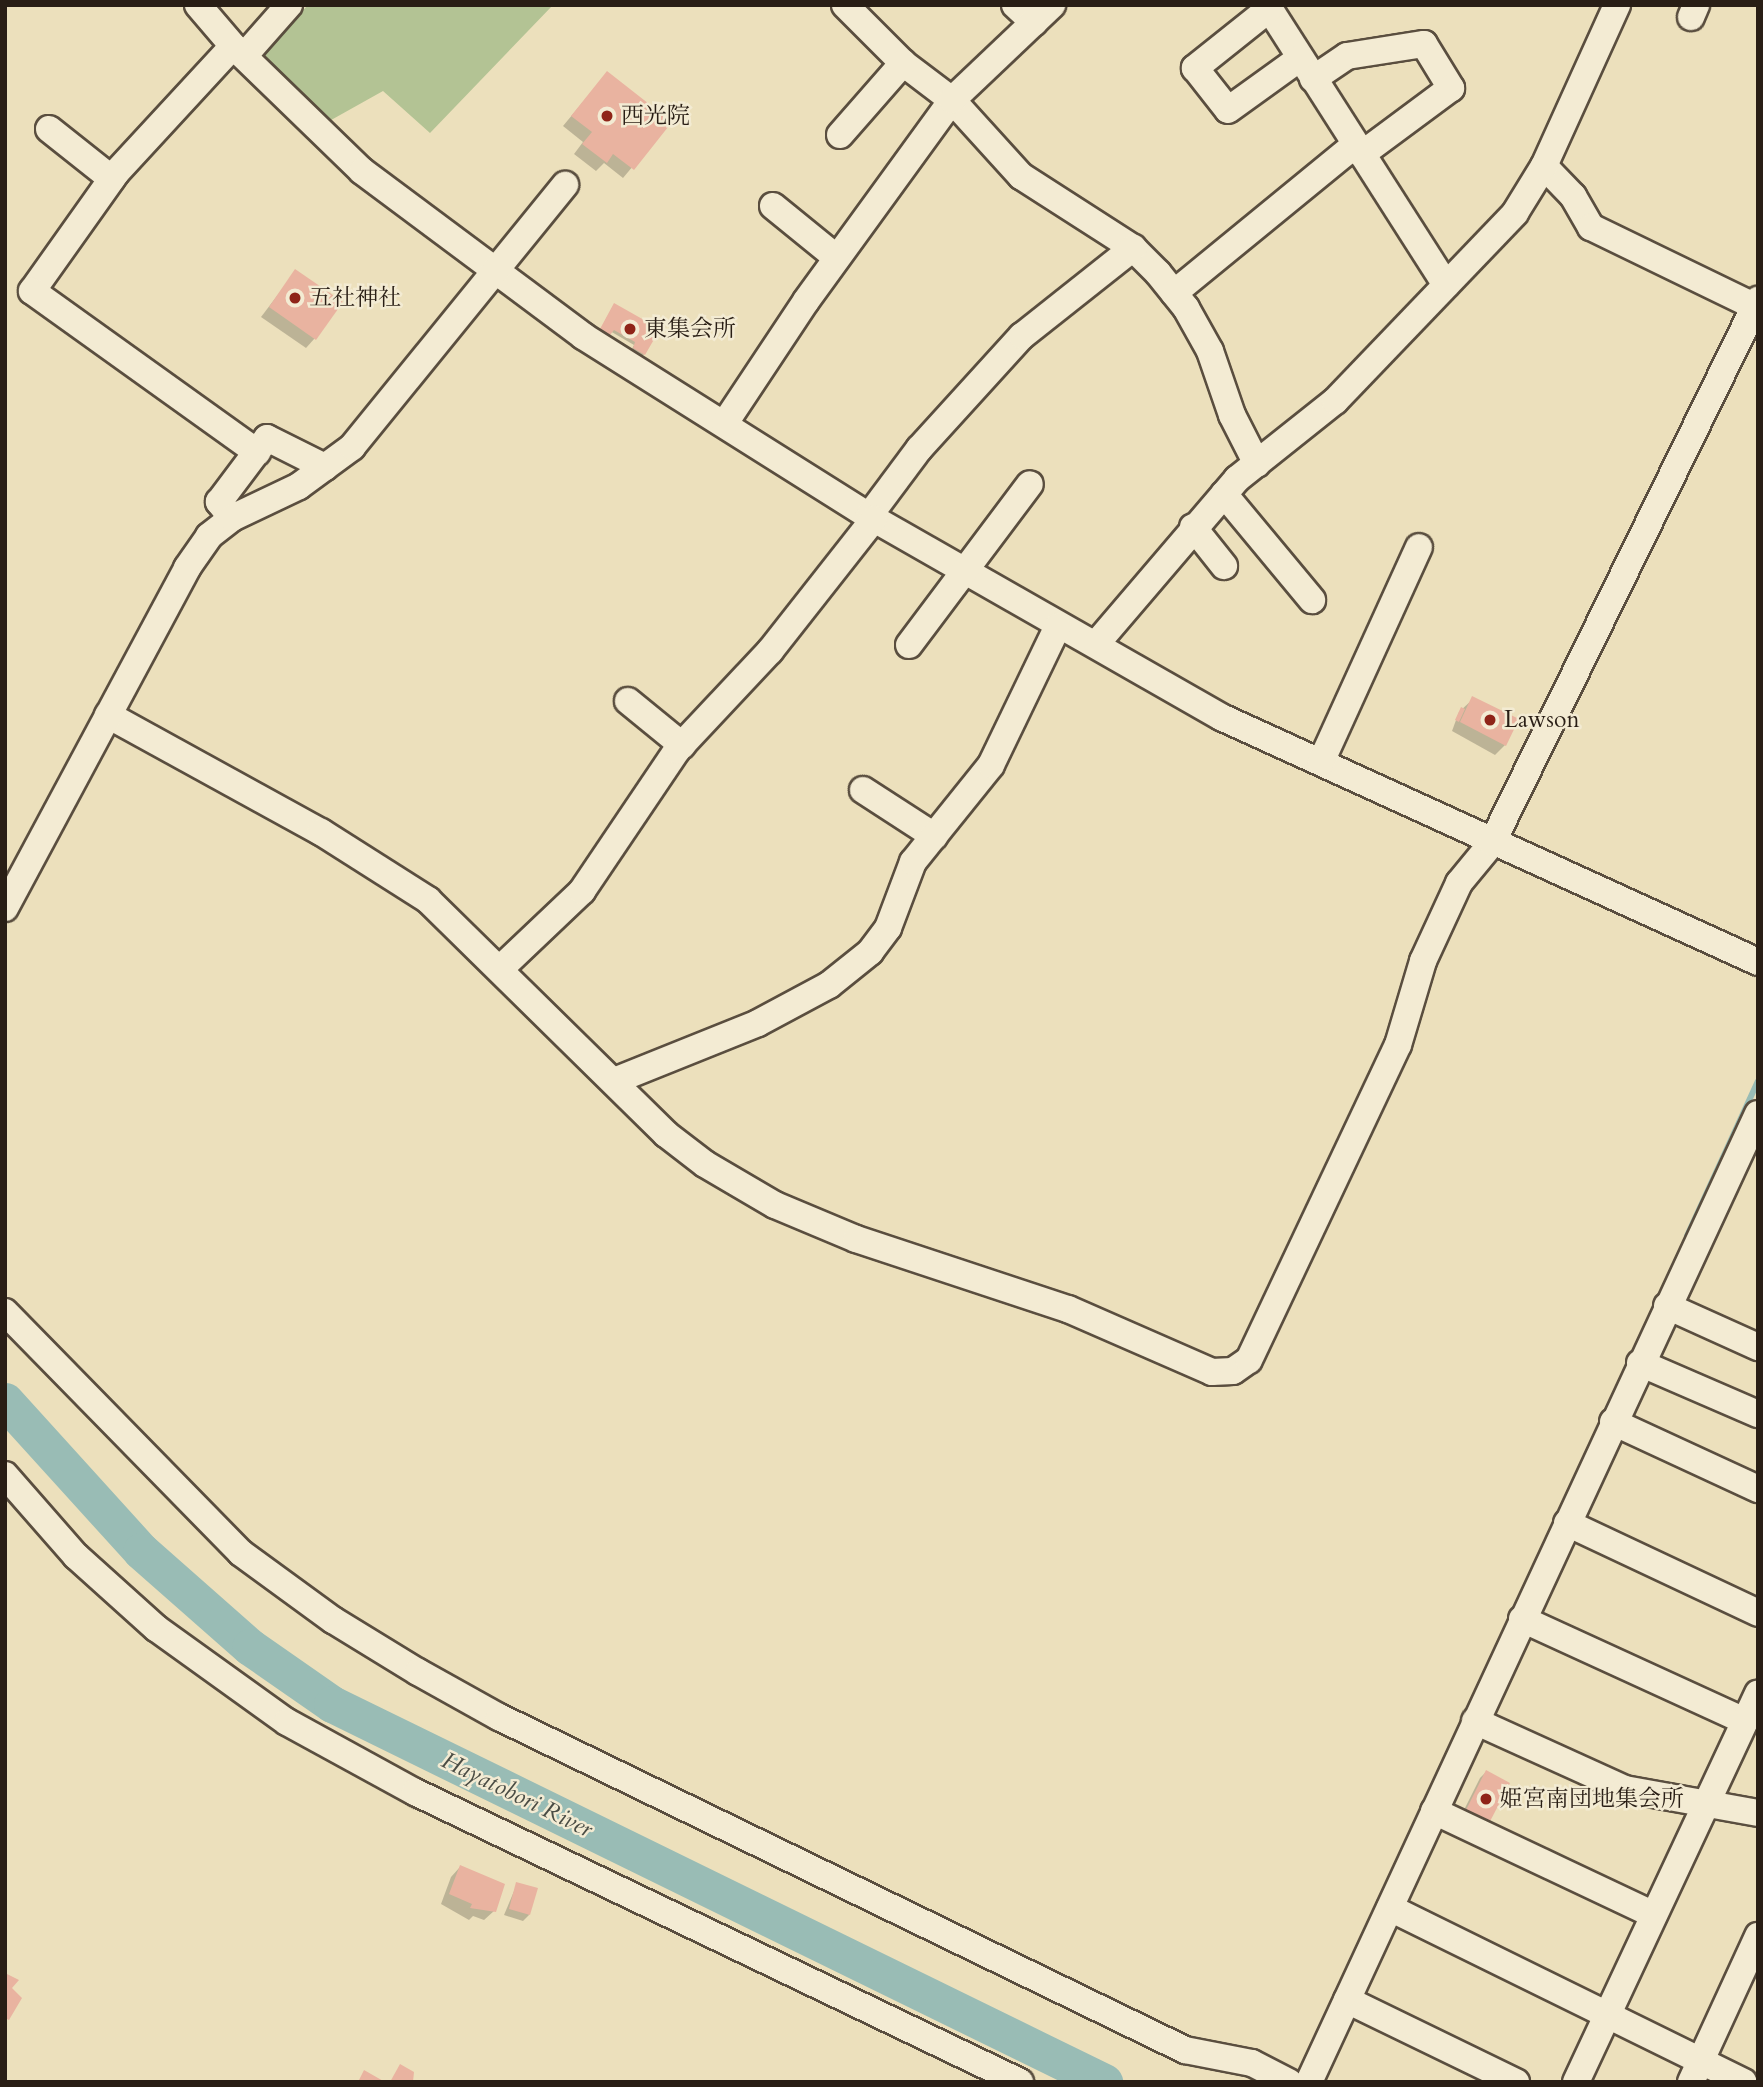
<!DOCTYPE html>
<html>
<head>
<meta charset="utf-8">
<style>
  body { margin:0 }
  #map { position:relative; width:1763px; height:2087px; overflow:hidden; background:#ece0bc; font-family:Cardo,"Noto Serif JP",serif }
  div>[style] { position:absolute }
  .green>* { inset:0; background:#b3c394 }
  .shadow>* { inset:0; background:#0003 }
  .stream>* { height:6px; margin:-3px; padding:0 3px; transform-origin:3px; border-radius:3px; background:#99bcb5 }
  .river>* { height:37px; margin:-18.5px; padding:0 18.5px; transform-origin:18.5px; border-radius:18.5px; background:#99bcb5 }
  .building>* { inset:0; background:#e9b3a0 }
  .roads { filter:drop-shadow(2px 0 #5a4e3f) drop-shadow(-2px 0 #5a4e3f) drop-shadow(0 2px #5a4e3f) drop-shadow(0 -2px #5a4e3f) }
  .minor>* { height:26px; margin:-13px; padding:0 13px; transform-origin:13px; border-radius:13px; background:#f3ebd3 }
  .dots>* { width:19px; height:19px; translate:-50% -50%; box-sizing:border-box; border:4px solid #f3ebd3; border-radius:50% }
  span { translate:-50% -50%; white-space:nowrap; text-align:center; line-height:1.15; -webkit-text-stroke:5px #f3ebd3; paint-order:stroke }
  .poi-label { font-size:23px; color:#291e15 }
  .left { translate:0 -50%; text-align:left }
  .water-label { font-size:24px; color:#4b4d45; font-style:italic }
  .frame { position:absolute; inset:0; border:7px solid #291e15; pointer-events:none }
</style>
</head>
<body>
<div id="map">
  <div class="green">
    <div style="clip-path:polygon(308px 5px,553px 5px,430px 133px,383px 91px,324px 124px,261px 55px)"></div>
  </div>
  <div class="shadow">
    <div style="clip-path:polygon(607px 73px,670px 122px,623px 178px,604px 163px,596px 171px,574px 154px,583px 142px,563px 126px)"></div>
    <div style="clip-path:polygon(296px 271px,315px 338px,306px 348px,261px 317px)"></div>
    <div style="clip-path:polygon(612px 308px,644px 354px,642px 357px,631px 351px,634px 345px,610px 331px,606px 336px,599px 332px)"></div>
    <div style="clip-path:polygon(1473px 699px,1505px 745px,1495px 755px,1452px 731px,1459px 712px)"></div>
    <div style="clip-path:polygon(1486px 1772px,1508px 1784px,1458px 1822px,1480px 1778px)"></div>
    <div style="clip-path:polygon(411px 1798px,421px 1799px,414px 1810px,407px 1806px)"></div>
    <div style="clip-path:polygon(460px 1867px,494px 1911px,484px 1920px,473px 1916px,469px 1920px,441px 1904px,451px 1877px)"></div>
    <div style="clip-path:polygon(517px 1884px,529px 1915px,523px 1921px,504px 1915px)"></div>
  </div>
  <div class="stream">
    <div style="left:1687px;top:1236px;width:170px;rotate:-65.4deg"></div>
  </div>
  <div class="river">
    <div style="left:5px;top:1401px;width:202px;rotate:47.8deg"></div>
    <div style="left:141px;top:1551px;width:145px;rotate:41.4deg"></div>
    <div style="left:250px;top:1647px;width:100px;rotate:34.8deg"></div>
    <div style="left:332px;top:1704px;width:860px;rotate:26.09deg"></div>
  </div>
  <div class="building">
    <div style="clip-path:polygon(607px 71px,672px 122px,634px 170px,613px 154px,607px 163px,582px 144px,592px 132px,571px 116px)"></div>
    <div style="clip-path:polygon(295px 269px,343px 302px,316px 340px,269px 307px)"></div>
    <div style="clip-path:polygon(614px 303px,660px 329px,645px 355px,633px 348px,635px 342px,614px 330px,610px 335px,600px 329px)"></div>
    <div style="clip-path:polygon(1472px 696px,1519px 719px,1506px 746px,1460px 722px)"></div>
    <div style="clip-path:polygon(1461px 707px,1465px 709px,1459px 722px,1455px 720px)"></div>
    <div style="clip-path:polygon(1486px 1770px,1510px 1783px,1486px 1829px,1463px 1816px)"></div>
    <div style="clip-path:polygon(460px 1865px,505px 1884px,496px 1912px,470px 1908px,472px 1904px,449px 1894px)"></div>
    <div style="clip-path:polygon(516px 1882px,538px 1888px,530px 1915px,509px 1909px)"></div>
    <div style="clip-path:polygon(5px 1973px,19px 1980px,12px 1988px,22px 1998px,9px 2020px,5px 2018px)"></div>
    <div style="clip-path:polygon(400px 2064px,414px 2072px,413px 2082px,390px 2082px)"></div>
    <div style="clip-path:polygon(364px 2070px,385px 2082px,358px 2082px)"></div>
  </div>
  <div class="roads">
    <div class="minor">
      <div style="left:198px;top:5px;width:54px;rotate:49.5deg"></div>
      <div style="left:233px;top:46px;width:180px;rotate:44.1deg"></div>
      <div style="left:362px;top:171px;width:276px;rotate:36.7deg"></div>
      <div style="left:583px;top:336px;width:344px;rotate:32.2deg"></div>
      <div style="left:874px;top:519px;width:400px;rotate:29.7deg"></div>
      <div style="left:1221px;top:717px;width:590px;rotate:24.52deg"></div>
      <div style="left:845px;top:5px;width:82px;rotate:45deg"></div>
      <div style="left:903px;top:63px;width:61px;rotate:37.1deg"></div>
      <div style="left:952px;top:100px;width:103px;rotate:47.8deg"></div>
      <div style="left:1021px;top:176px;width:133px;rotate:32.7deg"></div>
      <div style="left:1133px;top:248px;width:35px;rotate:45deg"></div>
      <div style="left:1158px;top:273px;width:45px;rotate:51.3deg"></div>
      <div style="left:1186px;top:308px;width:49px;rotate:60.8deg"></div>
      <div style="left:1210px;top:351px;width:68px;rotate:71deg"></div>
      <div style="left:1232px;top:415px;width:55px;rotate:63deg"></div>
      <div style="left:1015px;top:5px;width:26px;rotate:43deg"></div>
      <div style="left:1267px;top:5px;width:332px;rotate:57.4deg"></div>
      <div style="left:1269px;top:9px;width:95px;rotate:141.4deg"></div>
      <div style="left:1195px;top:68px;width:53px;rotate:51.8deg"></div>
      <div style="left:1228px;top:110px;width:89px;rotate:-35.8deg"></div>
      <div style="left:1691px;top:17px;width:13px;rotate:-67deg"></div>
      <div style="left:233px;top:46px;width:173px;rotate:132.7deg"></div>
      <div style="left:116px;top:173px;width:145px;rotate:125.4deg"></div>
      <div style="left:32px;top:291px;width:277px;rotate:35.6deg"></div>
      <div style="left:244px;top:56px;width:68px;rotate:-48.6deg"></div>
      <div style="left:1313px;top:79px;width:41px;rotate:-34.1deg"></div>
      <div style="left:1347px;top:56px;width:78px;rotate:-8.9deg"></div>
      <div style="left:1424px;top:44px;width:52px;rotate:58.5deg"></div>
      <div style="left:1451px;top:88px;width:111px;rotate:143.4deg"></div>
      <div style="left:49px;top:129px;width:80px;rotate:38.4deg"></div>
      <div style="left:840px;top:135px;width:96px;rotate:-48.8deg"></div>
      <div style="left:1544px;top:166px;width:42px;rotate:46deg"></div>
      <div style="left:1573px;top:196px;width:36px;rotate:60deg"></div>
      <div style="left:1591px;top:227px;width:186px;rotate:25.9deg"></div>
      <div style="left:773px;top:206px;width:82px;rotate:39.1deg"></div>
      <div style="left:1174px;top:293px;width:235px;rotate:-39.3deg"></div>
      <div style="left:725px;top:423px;width:146px;rotate:-56.4deg"></div>
      <div style="left:806px;top:301px;width:248px;rotate:-54deg"></div>
      <div style="left:952px;top:100px;width:138px;rotate:-43.5deg"></div>
      <div style="left:1224px;top:494px;width:138px;rotate:50.3deg"></div>
      <div style="left:869px;top:516px;width:84px;rotate:-53.3deg"></div>
      <div style="left:919px;top:449px;width:153px;rotate:-47.7deg"></div>
      <div style="left:1022px;top:336px;width:142px;rotate:-38.4deg"></div>
      <div style="left:232px;top:518px;width:21px;rotate:-129deg"></div>
      <div style="left:219px;top:502px;width:80px;rotate:-53.1deg"></div>
      <div style="left:267px;top:438px;width:65px;rotate:26.6deg"></div>
      <div style="left:1193px;top:527px;width:50px;rotate:51.5deg"></div>
      <div style="left:1097px;top:643px;width:216px;rotate:-49.5deg"></div>
      <div style="left:1237px;top:479px;width:125px;rotate:-38.5deg"></div>
      <div style="left:1335px;top:401px;width:260px;rotate:-46.2deg"></div>
      <div style="left:1515px;top:213px;width:55px;rotate:-58.3deg"></div>
      <div style="left:1544px;top:166px;width:177px;rotate:-65.6deg"></div>
      <div style="left:909px;top:645px;width:201px;rotate:-53.1deg"></div>
      <div style="left:628px;top:701px;width:70px;rotate:39.2deg"></div>
      <div style="left:108px;top:715px;width:243px;rotate:28.8deg"></div>
      <div style="left:321px;top:832px;width:127px;rotate:32.4deg"></div>
      <div style="left:428px;top:900px;width:334px;rotate:44.5deg"></div>
      <div style="left:666px;top:1134px;width:49px;rotate:37.6deg"></div>
      <div style="left:705px;top:1164px;width:81px;rotate:30.4deg"></div>
      <div style="left:775px;top:1205px;width:88px;rotate:22.8deg"></div>
      <div style="left:856px;top:1239px;width:223px;rotate:18.3deg"></div>
      <div style="left:1068px;top:1309px;width:157px;rotate:23.6deg"></div>
      <div style="left:1212px;top:1372px;width:21px;rotate:-3deg"></div>
      <div style="left:1233px;top:1371px;width:19px;rotate:-35deg"></div>
      <div style="left:1249px;top:1360px;width:348px;rotate:-64.7deg"></div>
      <div style="left:1398px;top:1045px;width:88px;rotate:-73.4deg"></div>
      <div style="left:1423px;top:961px;width:86px;rotate:-65.2deg"></div>
      <div style="left:1459px;top:883px;width:52px;rotate:-50.5deg"></div>
      <div style="left:1492px;top:843px;width:605px;rotate:-63.9deg"></div>
      <div style="left:1321px;top:762px;width:236px;rotate:-65.5deg"></div>
      <div style="left:863px;top:790px;width:85px;rotate:32.9deg"></div>
      <div style="left:5px;top:908px;width:386px;rotate:-61.8deg"></div>
      <div style="left:187px;top:568px;width:39px;rotate:-55deg"></div>
      <div style="left:209px;top:536px;width:29px;rotate:-38deg"></div>
      <div style="left:232px;top:518px;width:74px;rotate:-25.5deg"></div>
      <div style="left:299px;top:486px;width:66px;rotate:-36.3deg"></div>
      <div style="left:352px;top:447px;width:338px;rotate:-50.9deg"></div>
      <div style="left:501px;top:968px;width:112px;rotate:-43.5deg"></div>
      <div style="left:582px;top:891px;width:170px;rotate:-56deg"></div>
      <div style="left:677px;top:750px;width:136px;rotate:-46.8deg"></div>
      <div style="left:770px;top:651px;width:168px;rotate:-51.8deg"></div>
      <div style="left:614px;top:1081px;width:155px;rotate:-21.9deg"></div>
      <div style="left:758px;top:1023px;width:81px;rotate:-28.2deg"></div>
      <div style="left:829px;top:985px;width:53px;rotate:-38.8deg"></div>
      <div style="left:870px;top:952px;width:30px;rotate:-53deg"></div>
      <div style="left:888px;top:928px;width:71px;rotate:-69.3deg"></div>
      <div style="left:913px;top:862px;width:124px;rotate:-51.2deg"></div>
      <div style="left:991px;top:765px;width:154px;rotate:-64.3deg"></div>
      <div style="left:1667px;top:1306px;width:100px;rotate:24.3deg"></div>
      <div style="left:5px;top:1312px;width:337px;rotate:45.6deg"></div>
      <div style="left:241px;top:1553px;width:114px;rotate:36.1deg"></div>
      <div style="left:333px;top:1620px;width:100px;rotate:31.5deg"></div>
      <div style="left:418px;top:1672px;width:93px;rotate:29.1deg"></div>
      <div style="left:499px;top:1717px;width:763px;rotate:25.89deg"></div>
      <div style="left:1185px;top:2050px;width:68px;rotate:11deg"></div>
      <div style="left:1252px;top:2063px;width:42px;rotate:27.2deg"></div>
      <div style="left:1640px;top:1363px;width:129px;rotate:23.4deg"></div>
      <div style="left:1613px;top:1422px;width:160px;rotate:24.8deg"></div>
      <div style="left:5px;top:1475px;width:108px;rotate:48.8deg"></div>
      <div style="left:76px;top:1556px;width:108px;rotate:42deg"></div>
      <div style="left:156px;top:1628px;width:161px;rotate:35.7deg"></div>
      <div style="left:287px;top:1722px;width:146px;rotate:28.7deg"></div>
      <div style="left:415px;top:1792px;width:671px;rotate:25.61deg"></div>
      <div style="left:1567px;top:1523px;width:211px;rotate:25.2deg"></div>
      <div style="left:1522px;top:1619px;width:245px;rotate:24.6deg"></div>
      <div style="left:1475px;top:1721px;width:165px;rotate:24.4deg"></div>
      <div style="left:1625px;top:1789px;width:135px;rotate:10.2deg"></div>
      <div style="left:1434px;top:1811px;width:243px;rotate:25.3deg"></div>
      <div style="left:1390px;top:1908px;width:394px;rotate:26.2deg"></div>
      <div style="left:1347px;top:2000px;width:188px;rotate:25.9deg"></div>
      <div style="left:1309px;top:2082px;width:1067px;rotate:-65.12deg"></div>
      <div style="left:1576px;top:2082px;width:429px;rotate:-64.9deg"></div>
      <div style="left:1691px;top:2082px;width:161px;rotate:-65.3deg"></div>
    </div>
  </div>
  <div class="dots">
    <div style="left:607px;top:116px;background:#8f2418"></div>
    <div style="left:295px;top:298px;background:#8f2418"></div>
    <div style="left:630px;top:329px;background:#8f2418"></div>
    <div style="left:1490px;top:720px;background:#8f2418"></div>
    <div style="left:1486px;top:1799px;background:#8f2418"></div>
  </div>
  <div class="poi-label">
    <span class="left" style="left:621px;top:116px">西光院</span>
    <span class="left" style="left:309px;top:298px">五社神社</span>
    <span class="left" style="left:644px;top:329px">東集会所</span>
    <span class="left" style="left:1504px;top:720px">Lawson</span>
    <span class="left" style="left:1500px;top:1799px">姫宮南団地集会所</span>
  </div>
  <div class="water-label">
    <span style="left:517px;top:1795px;rotate:26deg">Hayatobori River</span>
  </div>
  <div class="frame"></div>
</div>
</body>
</html>
